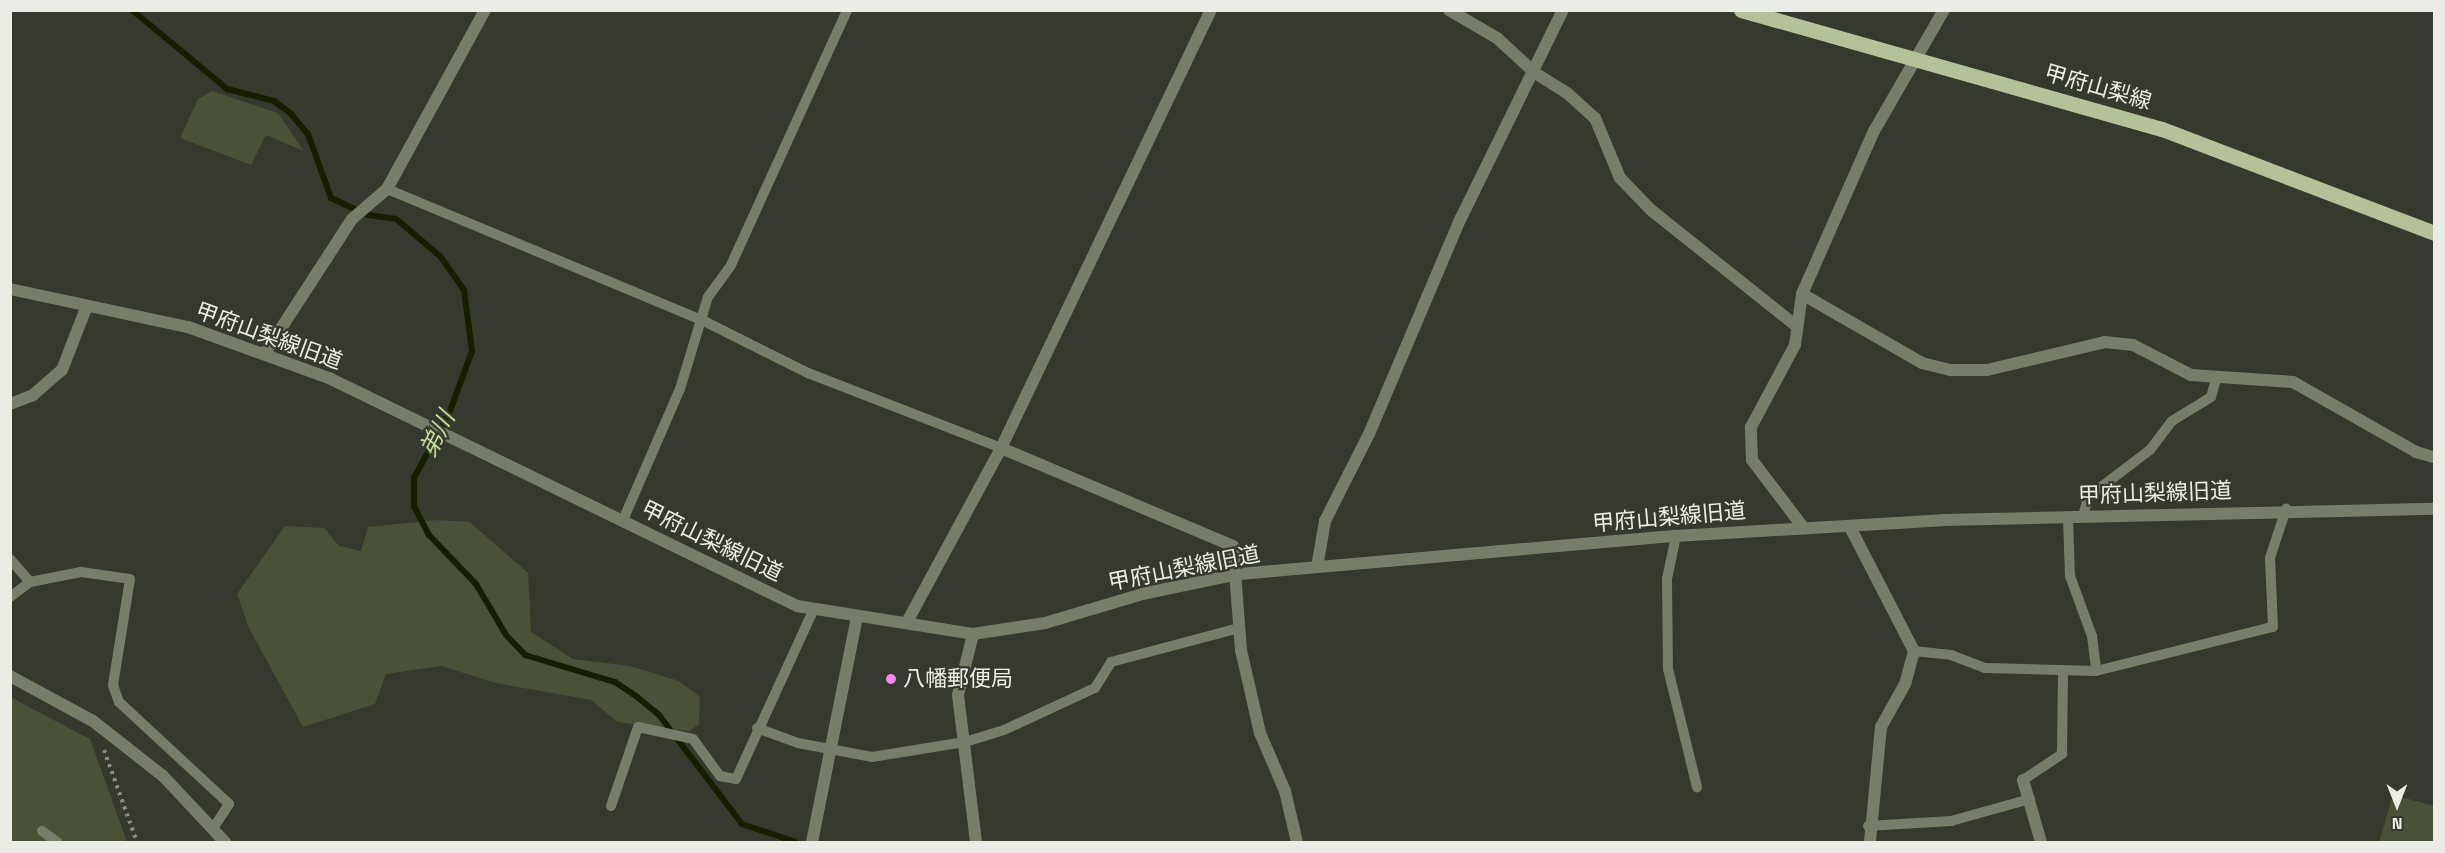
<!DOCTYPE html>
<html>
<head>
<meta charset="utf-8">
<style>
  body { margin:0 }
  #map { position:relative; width:2445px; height:853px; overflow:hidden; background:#35392e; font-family:"Space Grotesk","Noto Sans JP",sans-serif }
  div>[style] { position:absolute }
  .green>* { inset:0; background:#495238 }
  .stream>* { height:6px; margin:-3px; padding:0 3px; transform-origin:3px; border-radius:3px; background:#161e00 }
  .path>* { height:4px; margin-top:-2px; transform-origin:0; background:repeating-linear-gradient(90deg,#878b81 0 3px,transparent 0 7.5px) }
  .service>* { height:10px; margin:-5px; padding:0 5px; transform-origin:5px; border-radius:5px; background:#767d6a }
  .minor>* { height:12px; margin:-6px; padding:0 6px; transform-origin:6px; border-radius:6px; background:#767d6a }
  .tertiary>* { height:12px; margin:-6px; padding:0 6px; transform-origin:6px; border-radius:6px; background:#767d6a }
  .primary>* { height:15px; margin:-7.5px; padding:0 7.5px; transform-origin:7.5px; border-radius:7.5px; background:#b4c29a }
  .dots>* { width:16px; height:16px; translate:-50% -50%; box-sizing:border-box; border:3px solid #35392e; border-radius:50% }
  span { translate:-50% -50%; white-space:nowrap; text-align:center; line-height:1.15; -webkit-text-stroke:4.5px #35392e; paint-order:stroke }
  .street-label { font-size:22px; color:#eaede5 }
  .poi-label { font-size:22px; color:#eaede5 }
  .left { translate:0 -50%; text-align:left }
  .water-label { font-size:24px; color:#c3db93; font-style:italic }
  .frame { position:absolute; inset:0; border:12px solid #eaede5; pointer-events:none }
  .north { position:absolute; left:2367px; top:775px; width:60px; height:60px; -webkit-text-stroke:4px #35392e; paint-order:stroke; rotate:180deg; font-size:16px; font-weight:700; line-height:24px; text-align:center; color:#eaede5 }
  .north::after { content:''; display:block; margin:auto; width:21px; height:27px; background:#eaede5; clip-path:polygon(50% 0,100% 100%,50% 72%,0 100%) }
</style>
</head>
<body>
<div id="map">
  <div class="green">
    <div style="clip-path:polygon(212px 91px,278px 113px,304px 151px,266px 135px,251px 165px,180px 138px,198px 99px)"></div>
    <div style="clip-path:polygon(437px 520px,470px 522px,528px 573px,531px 632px,573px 659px,630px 666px,679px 681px,700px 697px,699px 725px,688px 731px,618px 722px,591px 700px,496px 683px,441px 666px,386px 674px,375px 704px,303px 727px,249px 628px,237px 594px,285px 526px,324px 528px,339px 546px,361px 551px,368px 527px)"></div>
    <div style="clip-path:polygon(10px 697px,90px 739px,127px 842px,11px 842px)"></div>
    <div style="clip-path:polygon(2393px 795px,2434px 806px,2434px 842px,2379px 842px)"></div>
  </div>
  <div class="stream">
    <div style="left:132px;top:10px;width:124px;rotate:39.7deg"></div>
    <div style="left:227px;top:89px;width:49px;rotate:14.3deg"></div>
    <div style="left:274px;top:101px;width:21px;rotate:37deg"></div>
    <div style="left:291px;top:114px;width:26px;rotate:50deg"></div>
    <div style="left:308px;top:134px;width:68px;rotate:70.2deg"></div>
    <div style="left:331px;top:198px;width:41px;rotate:24.7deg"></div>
    <div style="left:368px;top:215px;width:28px;rotate:8deg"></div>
    <div style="left:396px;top:219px;width:57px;rotate:40.1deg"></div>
    <div style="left:440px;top:256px;width:42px;rotate:54.8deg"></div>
    <div style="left:464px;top:290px;width:62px;rotate:82.5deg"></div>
    <div style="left:472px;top:351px;width:64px;rotate:110.1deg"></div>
    <div style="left:450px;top:411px;width:76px;rotate:118.2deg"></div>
    <div style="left:414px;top:478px;width:28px;rotate:90deg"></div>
    <div style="left:414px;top:506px;width:33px;rotate:63deg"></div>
    <div style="left:429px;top:535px;width:68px;rotate:46.2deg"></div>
    <div style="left:476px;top:584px;width:59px;rotate:59.5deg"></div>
    <div style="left:506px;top:635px;width:28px;rotate:46deg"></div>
    <div style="left:525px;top:655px;width:94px;rotate:16.7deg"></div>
    <div style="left:615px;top:682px;width:27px;rotate:34deg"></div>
    <div style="left:637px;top:697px;width:28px;rotate:39deg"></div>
    <div style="left:659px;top:715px;width:137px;rotate:52.7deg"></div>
    <div style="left:742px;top:824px;width:57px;rotate:18.4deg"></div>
  </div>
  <div class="path">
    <div style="left:104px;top:750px;width:98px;rotate:70.3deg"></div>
  </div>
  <div class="service">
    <div style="left:387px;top:189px;width:341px;rotate:22.6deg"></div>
    <div style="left:702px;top:320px;width:119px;rotate:26.6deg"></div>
    <div style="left:808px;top:373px;width:207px;rotate:21.2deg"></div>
    <div style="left:2083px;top:516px;width:20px;rotate:-75deg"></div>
    <div style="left:2088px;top:497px;width:78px;rotate:-37.2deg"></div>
    <div style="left:2150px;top:450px;width:36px;rotate:-53deg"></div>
    <div style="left:2172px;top:421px;width:46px;rotate:-31.6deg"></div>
    <div style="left:2211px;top:397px;width:19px;rotate:-74deg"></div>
    <div style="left:2068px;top:517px;width:59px;rotate:88.1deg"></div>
    <div style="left:2070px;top:576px;width:64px;rotate:69.9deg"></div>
    <div style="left:2092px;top:636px;width:35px;rotate:83deg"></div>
    <div style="left:623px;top:520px;width:143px;rotate:-66.5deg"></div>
    <div style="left:680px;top:389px;width:96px;rotate:-73.1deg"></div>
    <div style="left:708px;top:297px;width:39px;rotate:-54deg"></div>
    <div style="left:731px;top:265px;width:280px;rotate:-65.5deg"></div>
    <div style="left:1676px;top:536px;width:44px;rotate:101.8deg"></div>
    <div style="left:1667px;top:579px;width:90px;rotate:89.4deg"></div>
    <div style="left:1668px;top:669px;width:122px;rotate:76.2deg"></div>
    <div style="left:10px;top:559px;width:30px;rotate:49deg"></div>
    <div style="left:10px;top:597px;width:25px;rotate:-37deg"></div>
    <div style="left:30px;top:582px;width:52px;rotate:-11.1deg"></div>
    <div style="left:81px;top:572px;width:49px;rotate:8.1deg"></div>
    <div style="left:130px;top:579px;width:107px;rotate:99.1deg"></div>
    <div style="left:113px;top:685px;width:18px;rotate:71deg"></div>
    <div style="left:119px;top:702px;width:150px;rotate:42.8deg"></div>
    <div style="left:229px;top:804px;width:27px;rotate:123deg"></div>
    <div style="left:1914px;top:651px;width:37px;rotate:6deg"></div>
    <div style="left:1951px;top:655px;width:36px;rotate:21deg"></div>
    <div style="left:1985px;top:668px;width:111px;rotate:1.5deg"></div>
    <div style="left:2096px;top:671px;width:182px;rotate:-14deg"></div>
    <div style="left:2273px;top:627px;width:69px;rotate:-92.5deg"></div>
    <div style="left:2270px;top:558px;width:52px;rotate:-71.9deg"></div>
    <div style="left:757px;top:728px;width:44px;rotate:20.1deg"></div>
    <div style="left:798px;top:743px;width:75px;rotate:10.7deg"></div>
    <div style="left:872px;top:757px;width:94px;rotate:-9.2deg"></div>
    <div style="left:965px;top:742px;width:41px;rotate:-17.1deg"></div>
    <div style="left:1004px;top:730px;width:100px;rotate:-24.8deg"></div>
    <div style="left:1095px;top:688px;width:31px;rotate:-58deg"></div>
    <div style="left:1111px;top:662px;width:132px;rotate:-14.9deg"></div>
    <div style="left:2023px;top:780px;width:47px;rotate:-33.7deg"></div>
    <div style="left:2062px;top:754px;width:80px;rotate:-89.3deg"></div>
    <div style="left:611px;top:806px;width:83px;rotate:-71.1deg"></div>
    <div style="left:638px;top:727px;width:56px;rotate:12.3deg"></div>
    <div style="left:693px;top:739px;width:46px;rotate:53.9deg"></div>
    <div style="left:720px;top:776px;width:16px;rotate:11deg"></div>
    <div style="left:736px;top:779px;width:187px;rotate:-65.4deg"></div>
    <div style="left:1868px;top:826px;width:83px;rotate:-3.4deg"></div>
    <div style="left:1951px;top:821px;width:82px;rotate:-15.6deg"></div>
    <div style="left:42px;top:831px;width:19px;rotate:36deg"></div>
  </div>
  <div class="minor">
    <div style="left:1449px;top:10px;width:56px;rotate:30.3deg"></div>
    <div style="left:1497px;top:38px;width:52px;rotate:42.6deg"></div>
    <div style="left:1535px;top:73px;width:38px;rotate:32deg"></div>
    <div style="left:1567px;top:93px;width:38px;rotate:42deg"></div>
    <div style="left:1595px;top:118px;width:65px;rotate:67.4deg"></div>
    <div style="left:1620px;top:178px;width:45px;rotate:45.9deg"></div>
    <div style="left:1651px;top:210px;width:184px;rotate:38.6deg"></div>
    <div style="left:10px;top:289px;width:182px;rotate:12.1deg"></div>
    <div style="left:188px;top:327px;width:150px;rotate:19.9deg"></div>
    <div style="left:329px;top:378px;width:521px;rotate:25.97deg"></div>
    <div style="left:797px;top:606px;width:178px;rotate:9deg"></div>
    <div style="left:973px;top:634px;width:73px;rotate:-8.7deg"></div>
    <div style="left:1045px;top:623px;width:101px;rotate:-16.6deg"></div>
    <div style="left:1142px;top:594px;width:99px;rotate:-11.7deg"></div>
    <div style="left:1239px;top:574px;width:439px;rotate:-5deg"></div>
    <div style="left:1676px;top:536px;width:267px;rotate:-3.4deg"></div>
    <div style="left:1943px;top:520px;width:491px;rotate:-1.3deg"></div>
    <div style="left:1802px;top:294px;width:138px;rotate:29.9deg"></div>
    <div style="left:1922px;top:363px;width:30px;rotate:14deg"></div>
    <div style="left:1951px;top:370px;width:36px"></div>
    <div style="left:1987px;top:370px;width:121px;rotate:-13.3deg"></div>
    <div style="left:2105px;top:342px;width:28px;rotate:6deg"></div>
    <div style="left:2133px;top:345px;width:65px;rotate:27.3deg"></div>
    <div style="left:2191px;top:375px;width:102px;rotate:3.9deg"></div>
    <div style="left:2293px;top:382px;width:142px;rotate:29.6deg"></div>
    <div style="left:2416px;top:452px;width:19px;rotate:16deg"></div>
    <div style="left:265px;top:353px;width:160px;rotate:-57deg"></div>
    <div style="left:352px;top:219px;width:46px;rotate:-40.6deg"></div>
    <div style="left:387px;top:189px;width:204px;rotate:-61.3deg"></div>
    <div style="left:1803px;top:527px;width:84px;rotate:-127.3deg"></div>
    <div style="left:1752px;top:460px;width:33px;rotate:-92deg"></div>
    <div style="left:1751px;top:427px;width:93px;rotate:-61.8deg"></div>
    <div style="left:1795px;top:345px;width:51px;rotate:-82.2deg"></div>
    <div style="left:1802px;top:294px;width:178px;rotate:-66.2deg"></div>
    <div style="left:1874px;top:131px;width:140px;rotate:-60deg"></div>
    <div style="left:1851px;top:529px;width:137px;rotate:62.7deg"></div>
    <div style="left:1914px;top:651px;width:34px;rotate:105deg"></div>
    <div style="left:1905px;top:684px;width:49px;rotate:119.2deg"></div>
    <div style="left:1881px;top:727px;width:116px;rotate:95.5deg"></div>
    <div style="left:1317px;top:567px;width:47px;rotate:-80.1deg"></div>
    <div style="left:1325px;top:521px;width:97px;rotate:-63.2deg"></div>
    <div style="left:1369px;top:434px;width:233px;rotate:-67deg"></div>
    <div style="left:1460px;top:220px;width:234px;rotate:-63.9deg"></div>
    <div style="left:907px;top:622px;width:198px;rotate:-61.6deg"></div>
    <div style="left:1001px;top:448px;width:252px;rotate:22.9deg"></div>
    <div style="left:1233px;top:546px;width:104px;rotate:85.6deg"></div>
    <div style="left:1241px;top:650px;width:85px;rotate:77.1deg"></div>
    <div style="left:1260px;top:733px;width:63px;rotate:66.7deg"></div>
    <div style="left:1285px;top:791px;width:52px;rotate:76.8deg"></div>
    <div style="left:973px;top:634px;width:63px;rotate:103.8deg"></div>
    <div style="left:958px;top:695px;width:148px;rotate:83deg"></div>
    <div style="left:2023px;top:780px;width:65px;rotate:73.8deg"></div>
    <div style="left:812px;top:842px;width:229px;rotate:-78.7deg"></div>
  </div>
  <div class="tertiary">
    <div style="left:10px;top:404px;width:25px;rotate:-21deg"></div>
    <div style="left:33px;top:395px;width:38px;rotate:-41deg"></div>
    <div style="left:62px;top:370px;width:66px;rotate:-68.8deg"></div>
    <div style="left:1001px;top:448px;width:486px;rotate:-64.4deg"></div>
    <div style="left:10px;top:676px;width:94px;rotate:28.5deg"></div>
    <div style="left:93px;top:721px;width:89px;rotate:38.2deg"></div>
    <div style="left:163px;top:776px;width:91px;rotate:46.8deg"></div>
  </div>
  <div class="primary">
    <div style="left:1741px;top:10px;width:437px;rotate:15.8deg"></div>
    <div style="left:2162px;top:129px;width:291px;rotate:20.9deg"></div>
  </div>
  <div class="dots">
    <div style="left:891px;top:679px;background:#f987e8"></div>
  </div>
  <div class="street-label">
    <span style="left:2098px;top:87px;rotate:16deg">甲府山梨線</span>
    <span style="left:269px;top:336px;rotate:20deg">甲府山梨線旧道</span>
    <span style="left:2155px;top:493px;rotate:-2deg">甲府山梨線旧道</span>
    <span style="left:1669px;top:517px;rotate:-5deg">甲府山梨線旧道</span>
    <span style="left:712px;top:541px;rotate:26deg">甲府山梨線旧道</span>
    <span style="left:1184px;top:568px;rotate:-11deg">甲府山梨線旧道</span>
  </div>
  <div class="poi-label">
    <span class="left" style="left:903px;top:679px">八幡郵便局</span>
  </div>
  <div class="water-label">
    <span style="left:437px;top:434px;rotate:-63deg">弟川</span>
  </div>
  <div class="frame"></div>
  <div class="north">N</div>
</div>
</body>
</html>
